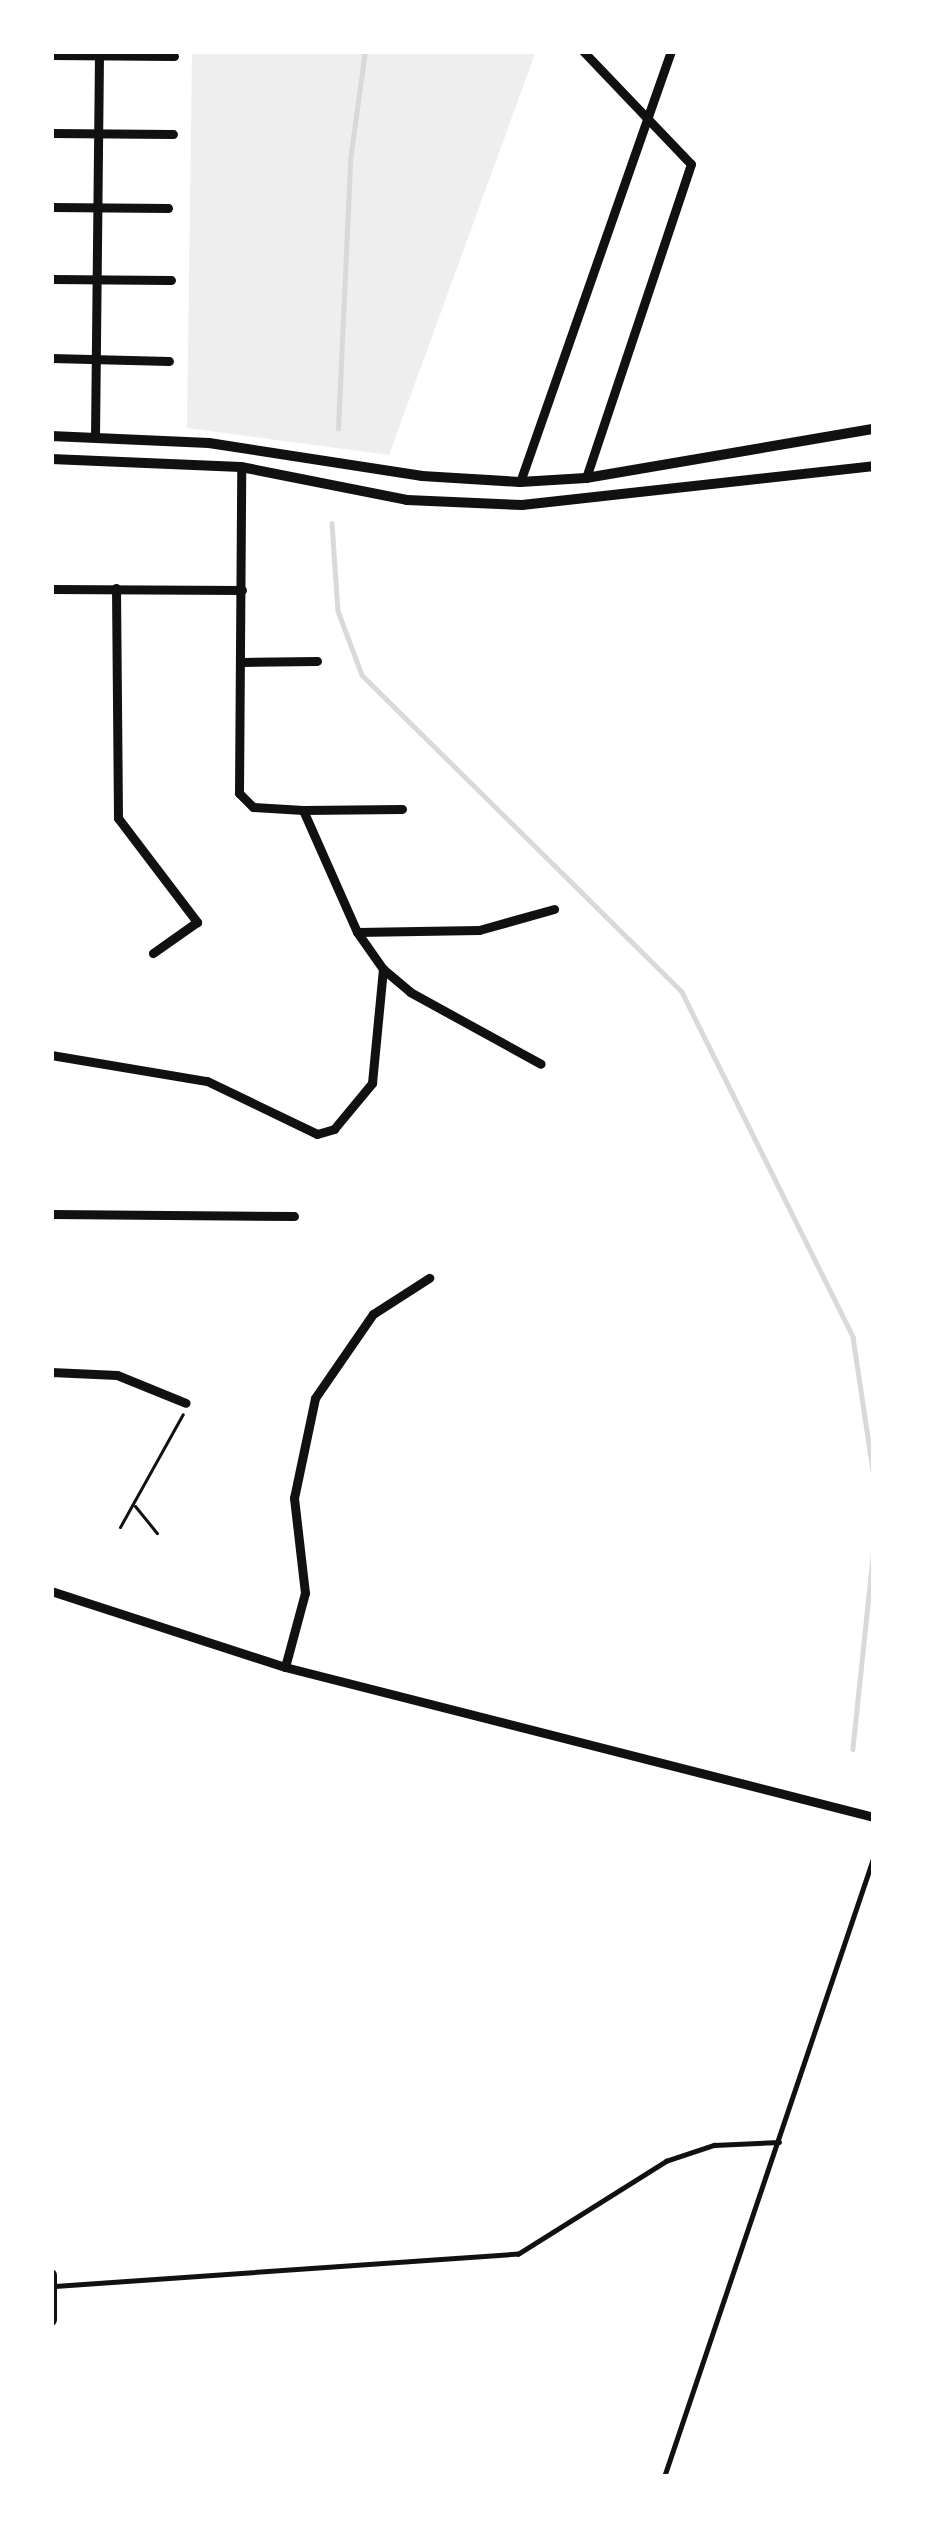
<!DOCTYPE html>
<html>
<head>
<meta charset="utf-8">
<style>
  body { margin:0 }
  #map { position:relative; width:925px; height:2528px; overflow:hidden; background:#fff; font-family:"Open Sans",sans-serif }
  div>[style] { position:absolute }
  .green>* { inset:0; background:#eee }
  .stream>* { height:4.5px; margin:-2.25px; padding:0 2.25px; transform-origin:2.25px; border-radius:2.25px; background:#d9d9d9 }
  .path>* { height:3px; margin:-1.5px; padding:0 1.5px; transform-origin:1.5px; border-radius:1.5px; background:#111 }
  .service>* { height:4.5px; margin:-2.25px; padding:0 2.25px; transform-origin:2.25px; border-radius:2.25px; background:#111 }
  .minor>* { height:9px; margin:-4.5px; padding:0 4.5px; transform-origin:4.5px; border-radius:4.5px; background:#111 }
  .tertiary>* { height:10px; margin:-5px; padding:0 5px; transform-origin:5px; border-radius:5px; background:#111 }
  .secondary>* { height:12px; margin:-6px; padding:0 6px; transform-origin:6px; border-radius:6px; background:#111 }
  span { translate:-50% -50%; white-space:nowrap; text-align:center; line-height:1.15; -webkit-text-stroke:10px #fff; paint-order:stroke }
  .frame { position:absolute; inset:0; border:54px solid #fff; pointer-events:none }
</style>
</head>
<body>
<div id="map">
  <div class="green">
    <div style="clip-path:polygon(192px 51px,536px 51px,389px 455px,187px 428px)"></div>
  </div>
  <div class="stream">
    <div style="left:338px;top:429px;width:269px;rotate:-87.4deg"></div>
    <div style="left:350px;top:160px;width:110px;rotate:-82.2deg"></div>
    <div style="left:332px;top:523px;width:88px;rotate:86.1deg"></div>
    <div style="left:338px;top:611px;width:68px;rotate:69.4deg"></div>
    <div style="left:362px;top:675px;width:450px;rotate:44.7deg"></div>
    <div style="left:682px;top:992px;width:385px;rotate:63.6deg"></div>
    <div style="left:853px;top:1337px;width:142px;rotate:81.5deg"></div>
    <div style="left:874px;top:1477px;width:71px;rotate:90deg"></div>
    <div style="left:874px;top:1548px;width:202px;rotate:96deg"></div>
  </div>
  <div class="path">
    <div style="left:135px;top:1506px;width:35px;rotate:51deg"></div>
    <div style="left:120px;top:1527px;width:129px;rotate:-60.9deg"></div>
  </div>
  <div class="service">
    <div style="left:55px;top:2286px;width:464px;rotate:-4deg"></div>
    <div style="left:518px;top:2254px;width:175px;rotate:-32.1deg"></div>
    <div style="left:666px;top:2161px;width:51px;rotate:-18.4deg"></div>
    <div style="left:714px;top:2145px;width:65px;rotate:-2.6deg"></div>
    <div style="left:664px;top:2477px;width:656px;rotate:-71.32deg"></div>
  </div>
  <div class="minor">
    <div style="left:583px;top:51px;width:156px;rotate:46.3deg"></div>
    <div style="left:691px;top:164px;width:331px;rotate:108.5deg"></div>
    <div style="left:51px;top:55px;width:123px;rotate:0.5deg"></div>
    <div style="left:51px;top:133px;width:122px;rotate:0.5deg"></div>
    <div style="left:51px;top:207px;width:117px;rotate:0.5deg"></div>
    <div style="left:51px;top:279px;width:120px;rotate:0.5deg"></div>
    <div style="left:51px;top:358px;width:118px;rotate:1.5deg"></div>
    <div style="left:95px;top:437px;width:382px;rotate:-89.4deg"></div>
    <div style="left:520px;top:482px;width:457px;rotate:-70.7deg"></div>
    <div style="left:116px;top:588px;width:230px;rotate:89.5deg"></div>
    <div style="left:118px;top:818px;width:131px;rotate:52.8deg"></div>
    <div style="left:197px;top:922px;width:54px;rotate:144.8deg"></div>
    <div style="left:51px;top:589px;width:191px;rotate:0.3deg"></div>
    <div style="left:243px;top:662px;width:74px;rotate:-0.8deg"></div>
    <div style="left:303px;top:810px;width:99px;rotate:-0.6deg"></div>
    <div style="left:357px;top:932px;width:122px;rotate:-0.9deg"></div>
    <div style="left:479px;top:930px;width:78px;rotate:-15.6deg"></div>
    <div style="left:383px;top:969px;width:35px;rotate:40deg"></div>
    <div style="left:410px;top:992px;width:149px;rotate:28.8deg"></div>
    <div style="left:51px;top:1055px;width:158px;rotate:9.5deg"></div>
    <div style="left:207px;top:1081px;width:122px;rotate:25.7deg"></div>
    <div style="left:317px;top:1134px;width:18px;rotate:-16deg"></div>
    <div style="left:334px;top:1129px;width:60px;rotate:-50.4deg"></div>
    <div style="left:372px;top:1083px;width:115px;rotate:-84.5deg"></div>
    <div style="left:383px;top:969px;width:45px;rotate:-125.1deg"></div>
    <div style="left:357px;top:932px;width:133px;rotate:-113.9deg"></div>
    <div style="left:303px;top:810px;width:50px;rotate:-176.6deg"></div>
    <div style="left:253px;top:807px;width:20px;rotate:-135deg"></div>
    <div style="left:239px;top:793px;width:326px;rotate:-89.6deg"></div>
    <div style="left:51px;top:1214px;width:243px;rotate:0.5deg"></div>
    <div style="left:51px;top:1372px;width:66px;rotate:2.6deg"></div>
    <div style="left:117px;top:1375px;width:74px;rotate:22.1deg"></div>
    <div style="left:51px;top:1591px;width:246px;rotate:18deg"></div>
    <div style="left:285px;top:1667px;width:608px;rotate:14.29deg"></div>
    <div style="left:285px;top:1667px;width:77px;rotate:-74.9deg"></div>
    <div style="left:305px;top:1593px;width:96px;rotate:-96.6deg"></div>
    <div style="left:294px;top:1498px;width:102px;rotate:-78.1deg"></div>
    <div style="left:315px;top:1398px;width:102px;rotate:-55.4deg"></div>
    <div style="left:373px;top:1314px;width:67px;rotate:-32.7deg"></div>
  </div>
  <div class="tertiary">
    <div style="left:51px;top:436px;width:158px;rotate:2.5deg"></div>
    <div style="left:209px;top:443px;width:216px;rotate:8.8deg"></div>
    <div style="left:422px;top:476px;width:98px;rotate:3.5deg"></div>
    <div style="left:520px;top:482px;width:66px;rotate:-3.5deg"></div>
    <div style="left:586px;top:478px;width:292px;rotate:-9.7deg"></div>
    <div style="left:51px;top:459px;width:190px;rotate:2.4deg"></div>
    <div style="left:241px;top:467px;width:169px;rotate:11.2deg"></div>
    <div style="left:407px;top:500px;width:115px;rotate:2.5deg"></div>
    <div style="left:522px;top:505px;width:354px;rotate:-6.3deg"></div>
  </div>
  <div class="secondary">
    <div style="left:51px;top:2275px;width:45px;rotate:90deg"></div>
  </div>
  <div class="frame"></div>
</div>
</body>
</html>
